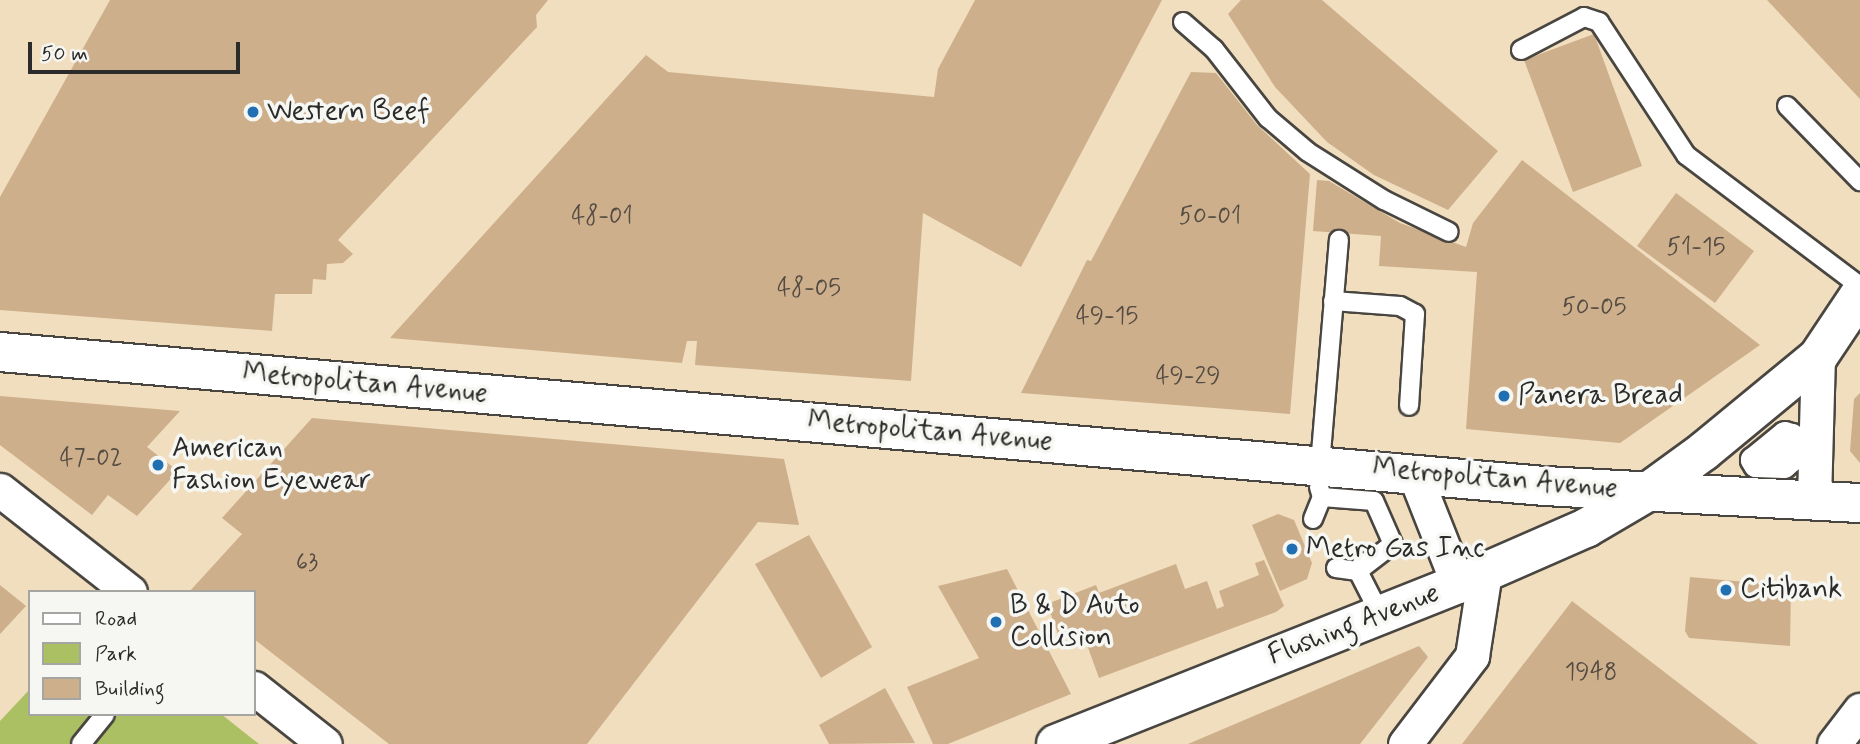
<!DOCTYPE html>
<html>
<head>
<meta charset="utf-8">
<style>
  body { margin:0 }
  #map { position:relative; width:1860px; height:744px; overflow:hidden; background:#f0debe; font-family:Mynerve,sans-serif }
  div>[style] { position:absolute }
  .green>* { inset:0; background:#abbf63 }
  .building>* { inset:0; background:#ceaf8b }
  .roads { filter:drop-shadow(2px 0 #494641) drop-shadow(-2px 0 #494641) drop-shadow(0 2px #494641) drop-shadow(0 -2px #494641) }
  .service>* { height:18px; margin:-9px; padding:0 9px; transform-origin:9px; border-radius:9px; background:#fff }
  .pedestrian>* { height:24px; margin:-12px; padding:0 12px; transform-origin:12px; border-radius:12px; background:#fff }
  .minor>* { height:33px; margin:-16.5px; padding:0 16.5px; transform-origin:16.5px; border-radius:16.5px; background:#fff }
  .secondary>* { height:38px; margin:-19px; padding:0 19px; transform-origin:19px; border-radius:19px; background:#fff }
  .primary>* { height:38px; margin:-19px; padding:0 19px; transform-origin:19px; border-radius:19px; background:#fff }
  .dots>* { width:19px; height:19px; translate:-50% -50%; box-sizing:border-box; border:4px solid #f6f6f2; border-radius:50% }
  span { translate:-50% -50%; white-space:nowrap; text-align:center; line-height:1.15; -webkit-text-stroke:7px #f6f6f2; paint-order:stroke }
  .number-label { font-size:24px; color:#544c43 }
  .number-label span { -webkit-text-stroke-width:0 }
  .poi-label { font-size:28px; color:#2b2b2b }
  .left { translate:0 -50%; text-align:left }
  .street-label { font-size:28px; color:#2b2b2b }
  .legend { position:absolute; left:28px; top:590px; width:228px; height:126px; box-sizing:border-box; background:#f6f6f2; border:2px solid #a5a5a2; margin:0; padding:9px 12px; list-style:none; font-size:21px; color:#2b2b2b }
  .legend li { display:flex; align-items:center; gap:14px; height:35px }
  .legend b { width:35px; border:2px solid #a5a5a2 }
  .scale { position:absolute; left:28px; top:42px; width:212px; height:32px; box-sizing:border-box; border:4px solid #2b2b2b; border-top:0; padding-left:9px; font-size:21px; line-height:24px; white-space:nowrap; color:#2b2b2b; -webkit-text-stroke:5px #f6f6f2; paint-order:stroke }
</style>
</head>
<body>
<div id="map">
  <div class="green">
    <div style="clip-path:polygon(30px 689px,30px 714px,221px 714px,259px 744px,0 744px,0 721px)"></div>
  </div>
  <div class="building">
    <div style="clip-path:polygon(110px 0,548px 0,536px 15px,537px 27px,338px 240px,353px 254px,343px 263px,327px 264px,326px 280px,313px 279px,312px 294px,275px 294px,272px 331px,0 310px,0 197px)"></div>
    <div style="clip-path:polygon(975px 0,1162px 0,1021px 267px,923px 213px,911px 381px,695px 365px,697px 341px,687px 341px,682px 363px,390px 338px,646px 55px,668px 72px,934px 97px,938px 69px)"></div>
    <div style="clip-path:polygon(1241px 0,1322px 0,1498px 151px,1448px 210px,1374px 175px,1327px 142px,1275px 87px,1228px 14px)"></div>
    <div style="clip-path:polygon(1767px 0,1860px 0,1860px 99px)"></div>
    <div style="clip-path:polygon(1594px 34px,1642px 166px,1573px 192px,1524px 60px)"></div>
    <div style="clip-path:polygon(1191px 72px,1216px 73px,1257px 125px,1310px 174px,1290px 414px,1021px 393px,1087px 260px,1091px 261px)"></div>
    <div style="clip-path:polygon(1522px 160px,1760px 345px,1620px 443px,1466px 429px,1477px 272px,1379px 266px,1381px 236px,1313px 231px,1317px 180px,1329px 181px,1400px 223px,1466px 247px,1473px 223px)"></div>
    <div style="clip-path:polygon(1676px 193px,1754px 251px,1715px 303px,1637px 246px)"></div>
    <div style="clip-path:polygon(1860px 393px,1860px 463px,1850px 451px,1854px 399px)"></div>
    <div style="clip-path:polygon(0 396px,180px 411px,147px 447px,178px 471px,137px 516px,108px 495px,92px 515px,0 445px)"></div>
    <div style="clip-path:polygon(312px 418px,784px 459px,799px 525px,758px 522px,587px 744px,389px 744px,254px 639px,254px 592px,189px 592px,242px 534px,222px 518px)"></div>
    <div style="clip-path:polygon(1278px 514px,1294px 520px,1312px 563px,1307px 579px,1280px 591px,1252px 525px)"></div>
    <div style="clip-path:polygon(809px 535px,872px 647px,821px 678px,755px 564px)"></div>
    <div style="clip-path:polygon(1264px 560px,1284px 606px,1276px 612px,1099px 678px,1082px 631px,1060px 639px,1047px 604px,1096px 585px,1099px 593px,1176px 564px,1185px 589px,1207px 581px,1217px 609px,1224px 606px,1219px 591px,1259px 575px,1255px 563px)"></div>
    <div style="clip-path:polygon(1007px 569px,1071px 694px,948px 744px,933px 744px,907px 687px,979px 658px,938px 586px)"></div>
    <div style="clip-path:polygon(1690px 577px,1791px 586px,1790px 646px,1689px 638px,1685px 631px)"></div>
    <div style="clip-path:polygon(0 585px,26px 606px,0 634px)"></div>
    <div style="clip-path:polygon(1572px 601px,1758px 744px,1462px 744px)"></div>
    <div style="clip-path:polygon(1419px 646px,1428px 657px,1360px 744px,1188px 744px)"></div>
    <div style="clip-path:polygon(885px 688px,915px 743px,829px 744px,819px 725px)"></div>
  </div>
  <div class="roads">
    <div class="service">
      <div style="left:1183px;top:22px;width:41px;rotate:41.1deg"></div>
      <div style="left:1214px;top:49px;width:88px;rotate:52deg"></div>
      <div style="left:1268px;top:118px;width:52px;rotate:40.4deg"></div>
      <div style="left:1308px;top:152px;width:90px;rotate:32.3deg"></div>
      <div style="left:1384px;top:200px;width:72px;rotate:26.2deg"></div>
      <div style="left:1521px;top:50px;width:71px;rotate:-27.6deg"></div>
      <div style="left:1584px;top:17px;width:16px;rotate:18deg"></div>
      <div style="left:1599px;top:22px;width:159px;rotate:56.8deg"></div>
      <div style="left:1686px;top:155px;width:218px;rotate:37deg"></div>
      <div style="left:1787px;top:106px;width:105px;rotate:45.8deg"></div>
      <div style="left:1333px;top:301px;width:67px;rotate:4.3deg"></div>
      <div style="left:1400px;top:306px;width:17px;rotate:28deg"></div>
      <div style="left:1415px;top:314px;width:92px;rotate:93.7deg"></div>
      <div style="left:1320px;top:465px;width:226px;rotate:-85.2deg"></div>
      <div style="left:1322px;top:497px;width:52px;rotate:4.4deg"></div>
      <div style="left:1374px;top:501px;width:47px;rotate:66.2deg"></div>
      <div style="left:1393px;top:544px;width:44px;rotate:142.4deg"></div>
      <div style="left:1358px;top:571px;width:48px;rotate:62.9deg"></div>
      <div style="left:1313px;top:519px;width:24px;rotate:-68deg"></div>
      <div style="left:1322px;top:497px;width:10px;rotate:-107deg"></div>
      <div style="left:1336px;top:568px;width:22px;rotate:8deg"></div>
      <div style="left:1358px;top:571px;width:10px;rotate:-61deg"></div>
      <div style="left:81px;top:744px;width:38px;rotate:-51deg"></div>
    </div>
    <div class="pedestrian">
      <div style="left:1785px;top:434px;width:7px;rotate:16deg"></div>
      <div style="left:1792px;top:436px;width:24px;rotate:92deg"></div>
      <div style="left:1791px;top:460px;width:9px;rotate:139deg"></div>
      <div style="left:1784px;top:466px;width:28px;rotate:-178deg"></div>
      <div style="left:1756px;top:465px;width:6px;rotate:-121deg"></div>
      <div style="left:1753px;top:460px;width:41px;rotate:-39.1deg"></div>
    </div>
    <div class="minor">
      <div style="left:1414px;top:473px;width:119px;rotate:68.4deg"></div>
      <div style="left:0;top:490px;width:165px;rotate:38.1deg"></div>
      <div style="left:1814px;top:499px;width:142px;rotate:-88.4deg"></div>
      <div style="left:254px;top:688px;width:90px;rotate:38.3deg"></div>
      <div style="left:1405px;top:744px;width:111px;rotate:-52.7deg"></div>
      <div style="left:1472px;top:656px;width:85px;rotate:-81.2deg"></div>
      <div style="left:1834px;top:744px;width:43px;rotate:-52.6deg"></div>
    </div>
    <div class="secondary">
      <div style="left:0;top:352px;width:1551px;rotate:4.96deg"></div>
      <div style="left:1545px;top:486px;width:315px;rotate:3.1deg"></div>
    </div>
    <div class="primary">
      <div style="left:1056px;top:744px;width:433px;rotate:-21.7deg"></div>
      <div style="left:1458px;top:584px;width:140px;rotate:-23.6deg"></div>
      <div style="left:1586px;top:528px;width:73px;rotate:-30.4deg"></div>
      <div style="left:1649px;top:491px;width:68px;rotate:-36deg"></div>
      <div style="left:1704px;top:451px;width:148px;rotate:-39.5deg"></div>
      <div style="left:1818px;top:357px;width:76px;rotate:-56.3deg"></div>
    </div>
  </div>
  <div class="dots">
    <div style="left:253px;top:112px;background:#1f6fb2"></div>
    <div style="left:1504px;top:396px;background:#1f6fb2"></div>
    <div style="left:158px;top:465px;background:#1f6fb2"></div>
    <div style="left:1292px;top:549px;background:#1f6fb2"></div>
    <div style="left:1726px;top:590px;background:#1f6fb2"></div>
    <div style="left:996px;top:622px;background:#1f6fb2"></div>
  </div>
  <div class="number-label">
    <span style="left:602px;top:217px">48-01</span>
    <span style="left:1210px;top:217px">50-01</span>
    <span style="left:1696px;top:248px">51-15</span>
    <span style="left:809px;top:289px">48-05</span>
    <span style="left:1594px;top:308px">50-05</span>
    <span style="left:1107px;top:317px">49-15</span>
    <span style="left:1188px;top:377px">49-29</span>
    <span style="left:91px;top:459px">47-02</span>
    <span style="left:307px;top:563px">63</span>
    <span style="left:1591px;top:673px">1948</span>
  </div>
  <div class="poi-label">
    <span class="left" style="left:267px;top:112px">Western Beef</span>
    <span class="left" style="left:1518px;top:396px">Panera Bread</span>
    <span class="left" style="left:172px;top:465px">American<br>Fashion Eyewear</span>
    <span class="left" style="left:1306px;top:549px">Metro Gas Inc</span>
    <span class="left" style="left:1740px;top:590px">Citibank</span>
    <span class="left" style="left:1010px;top:622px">B &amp; D Auto<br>Collision</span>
  </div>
  <div class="street-label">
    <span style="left:365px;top:384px;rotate:5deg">Metropolitan Avenue</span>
    <span style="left:930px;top:432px;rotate:5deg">Metropolitan Avenue</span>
    <span style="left:1495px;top:479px;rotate:5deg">Metropolitan Avenue</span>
    <span style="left:1354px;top:625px;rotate:-21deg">Flushing Avenue</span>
  </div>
  <ul class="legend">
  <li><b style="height:9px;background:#fff"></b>Road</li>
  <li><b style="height:19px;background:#abbf63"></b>Park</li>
  <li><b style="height:19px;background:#ceaf8b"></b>Building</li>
  </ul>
  <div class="scale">50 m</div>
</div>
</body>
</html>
